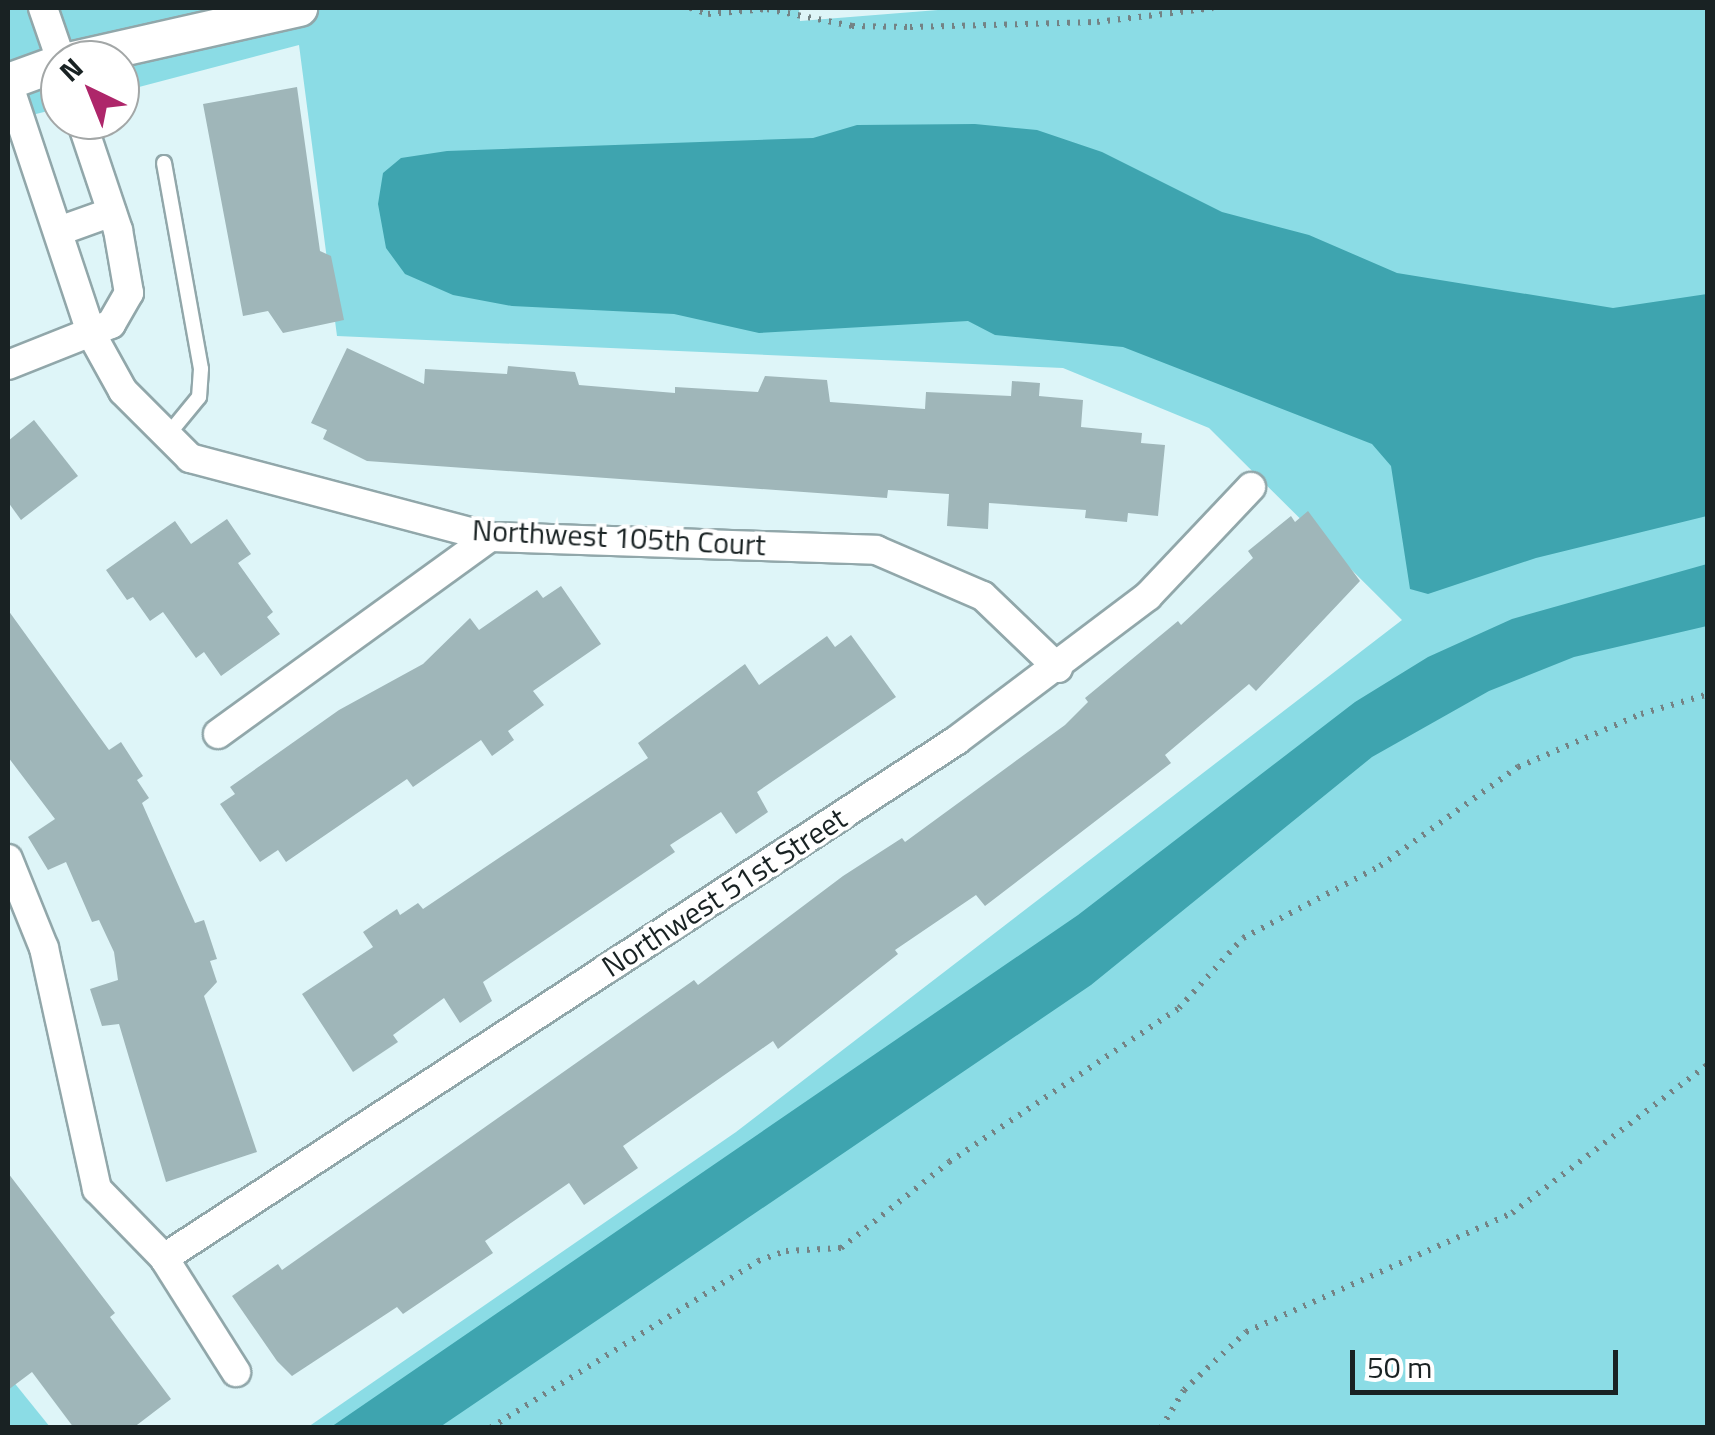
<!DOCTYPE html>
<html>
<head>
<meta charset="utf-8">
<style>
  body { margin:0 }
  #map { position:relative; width:1715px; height:1435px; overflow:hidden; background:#def5f8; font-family:"Titillium Web",sans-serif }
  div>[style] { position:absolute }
  .green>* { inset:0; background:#8bdce5 }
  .water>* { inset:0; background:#3ea4af }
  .building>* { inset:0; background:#9fb6b9 }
  .path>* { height:6px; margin-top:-3px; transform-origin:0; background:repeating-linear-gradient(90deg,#748385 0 2.5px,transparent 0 10.5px) }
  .roads { filter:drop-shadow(2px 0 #91a7aa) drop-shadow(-2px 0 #91a7aa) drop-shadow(0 2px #91a7aa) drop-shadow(0 -2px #91a7aa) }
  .service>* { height:14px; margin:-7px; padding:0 7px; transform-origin:7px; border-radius:7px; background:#fff }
  .minor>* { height:28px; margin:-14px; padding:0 14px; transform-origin:14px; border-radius:14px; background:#fff }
  .tertiary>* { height:35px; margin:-17.5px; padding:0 17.5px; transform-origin:17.5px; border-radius:17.5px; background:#fff }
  span { translate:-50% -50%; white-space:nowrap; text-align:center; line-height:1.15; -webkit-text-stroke:8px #fff; paint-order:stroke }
  .street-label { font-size:30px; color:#192223 }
  .frame { position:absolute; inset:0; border:10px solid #192223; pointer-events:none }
  .north { position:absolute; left:40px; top:40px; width:100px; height:100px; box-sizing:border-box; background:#fff; border:2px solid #a3a7a7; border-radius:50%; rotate:317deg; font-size:28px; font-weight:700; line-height:40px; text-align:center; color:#192223 }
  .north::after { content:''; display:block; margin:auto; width:35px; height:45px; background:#ae266a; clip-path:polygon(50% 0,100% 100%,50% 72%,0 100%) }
  .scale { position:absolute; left:1350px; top:1350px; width:268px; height:45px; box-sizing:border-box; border:5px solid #192223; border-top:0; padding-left:12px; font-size:30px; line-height:35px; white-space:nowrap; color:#192223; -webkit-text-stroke:8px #fff; paint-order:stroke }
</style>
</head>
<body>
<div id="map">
  <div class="green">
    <div style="clip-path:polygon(8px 8px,799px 8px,800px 21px,963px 8px,1707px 8px,1707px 1427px,308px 1427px,736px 1132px,1402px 620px,1209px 428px,1063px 368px,337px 336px,299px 45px,120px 92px,120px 60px,60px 60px,60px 108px,8px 121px)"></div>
    <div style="clip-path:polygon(8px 1375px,50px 1427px,8px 1427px)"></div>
  </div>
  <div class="water">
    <div style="clip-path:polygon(975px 124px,1037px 130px,1102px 152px,1222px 212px,1309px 235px,1397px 273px,1613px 308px,1707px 294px,1707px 516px,1536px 558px,1428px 594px,1410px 589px,1391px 466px,1372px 444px,1123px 347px,995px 335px,968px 321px,759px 333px,674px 314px,512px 306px,453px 295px,405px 274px,386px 248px,378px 204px,383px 173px,401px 158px,447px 151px,813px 138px,857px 125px)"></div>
    <div style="clip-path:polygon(1707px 564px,1707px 626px,1574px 657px,1489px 691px,1372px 757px,1091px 985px,440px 1427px,331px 1427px,1078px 915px,1355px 702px,1428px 657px,1512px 619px)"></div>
  </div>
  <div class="building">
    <div style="clip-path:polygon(297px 87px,320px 251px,331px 256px,344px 320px,283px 333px,268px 311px,243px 316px,203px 104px)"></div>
    <div style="clip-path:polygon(347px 348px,424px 384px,425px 369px,507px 374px,508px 366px,575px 372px,579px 385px,675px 393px,675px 387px,758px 392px,765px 376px,827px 380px,830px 402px,925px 409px,926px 392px,1011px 396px,1012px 381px,1040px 383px,1039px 396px,1083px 400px,1081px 427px,1142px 433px,1141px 443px,1165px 445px,1158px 516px,1128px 513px,1127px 522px,1085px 518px,1086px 510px,989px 503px,988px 529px,947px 526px,949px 494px,888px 490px,887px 498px,367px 461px,323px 439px,327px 430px,311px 423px)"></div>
    <div style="clip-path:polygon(34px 420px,78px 476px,21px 520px,8px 502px,8px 441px)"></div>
    <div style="clip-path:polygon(1308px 511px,1360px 581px,1256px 691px,1249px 684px,1165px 755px,1171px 763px,985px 906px,976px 895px,895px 950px,898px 954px,778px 1049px,773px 1041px,623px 1146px,638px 1168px,584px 1205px,569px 1183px,485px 1241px,493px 1253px,403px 1314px,397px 1307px,292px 1376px,277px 1361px,232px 1296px,278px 1264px,282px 1270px,694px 980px,698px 985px,843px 876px,902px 838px,905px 842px,1065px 725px,1088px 702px,1085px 698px,1178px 621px,1181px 625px,1253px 558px,1248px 551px,1291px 516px,1295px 522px)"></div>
    <div style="clip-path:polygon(227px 519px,251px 554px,238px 563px,273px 612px,267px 617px,280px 634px,221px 676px,204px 652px,196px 658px,163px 612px,150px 621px,133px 597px,127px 600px,106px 570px,175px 521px,191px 544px)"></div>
    <div style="clip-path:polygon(561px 586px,601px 644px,533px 691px,544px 705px,508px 731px,514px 740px,492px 756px,481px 740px,413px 787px,407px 779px,286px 862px,278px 850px,260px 862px,220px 804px,235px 794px,230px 787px,339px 710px,423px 664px,470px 618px,479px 630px,537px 590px,543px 598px)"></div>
    <div style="clip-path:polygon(8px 610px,109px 750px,121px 742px,143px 776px,137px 780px,149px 798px,142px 803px,195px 923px,204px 920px,217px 959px,210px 961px,217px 982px,204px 996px,257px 1152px,166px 1182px,119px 1024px,102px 1026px,90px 989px,118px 980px,114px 952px,99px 920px,92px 922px,66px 862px,48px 870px,28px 837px,55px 819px,8px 757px)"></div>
    <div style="clip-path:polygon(851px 635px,896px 697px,757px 792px,768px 812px,736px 834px,721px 812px,670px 845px,675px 852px,483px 982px,492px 1001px,460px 1023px,444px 998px,393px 1035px,398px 1042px,353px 1072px,302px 994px,373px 947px,363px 932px,397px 909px,400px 915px,418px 903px,423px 909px,648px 758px,638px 743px,745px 664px,759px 685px,827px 636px,835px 647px)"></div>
    <div style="clip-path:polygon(8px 1173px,115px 1313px,110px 1317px,171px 1399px,133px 1428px,74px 1428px,32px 1372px,8px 1390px)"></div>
  </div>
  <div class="path">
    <div style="left:690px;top:8px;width:19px;rotate:18deg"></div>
    <div style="left:708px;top:14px;width:59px;rotate:-4.8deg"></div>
    <div style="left:767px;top:9px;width:87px;rotate:11.3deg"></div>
    <div style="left:852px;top:26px;width:58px;rotate:1deg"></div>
    <div style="left:910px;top:27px;width:187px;rotate:-1.5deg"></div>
    <div style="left:1097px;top:22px;width:117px;rotate:-6.9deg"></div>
    <div style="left:490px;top:1428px;width:316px;rotate:-31.9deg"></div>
    <div style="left:758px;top:1261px;width:30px;rotate:-20deg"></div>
    <div style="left:786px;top:1251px;width:55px;rotate:-3.1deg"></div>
    <div style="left:841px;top:1248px;width:138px;rotate:-38.5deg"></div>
    <div style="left:949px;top:1162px;width:277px;rotate:-33.8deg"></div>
    <div style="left:1179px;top:1008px;width:95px;rotate:-47.6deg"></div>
    <div style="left:1243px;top:938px;width:155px;rotate:-27.7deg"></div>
    <div style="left:1380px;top:866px;width:170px;rotate:-35.7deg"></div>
    <div style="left:1518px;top:767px;width:134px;rotate:-23.3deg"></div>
    <div style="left:1641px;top:714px;width:70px;rotate:-16.6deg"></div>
    <div style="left:1161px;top:1428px;width:44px;rotate:-58.8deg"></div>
    <div style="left:1184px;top:1390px;width:85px;rotate:-43.1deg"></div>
    <div style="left:1246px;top:1332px;width:291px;rotate:-24.1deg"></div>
    <div style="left:1512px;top:1213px;width:246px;rotate:-37.2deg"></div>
  </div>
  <div class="roads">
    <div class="service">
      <div style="left:164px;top:163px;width:209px;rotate:79.8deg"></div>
      <div style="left:201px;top:369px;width:28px;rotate:94deg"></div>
      <div style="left:199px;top:397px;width:50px;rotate:129.4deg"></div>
    </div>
    <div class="minor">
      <div style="left:43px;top:8px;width:55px;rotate:70.9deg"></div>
      <div style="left:8px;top:83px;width:266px;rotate:71.6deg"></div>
      <div style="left:92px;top:335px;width:64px;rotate:61deg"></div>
      <div style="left:123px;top:391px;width:95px;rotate:45deg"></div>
      <div style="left:190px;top:458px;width:310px;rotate:14.8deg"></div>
      <div style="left:490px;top:537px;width:386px;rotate:1.9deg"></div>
      <div style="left:876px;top:550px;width:116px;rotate:23.3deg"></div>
      <div style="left:983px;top:596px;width:104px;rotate:43.8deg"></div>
      <div style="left:59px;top:231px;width:56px;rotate:-19.7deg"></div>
      <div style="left:8px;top:365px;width:111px;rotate:-21.7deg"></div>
      <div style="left:111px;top:324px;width:36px;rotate:-60deg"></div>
      <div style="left:129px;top:293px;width:64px;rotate:-99.9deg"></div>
      <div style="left:118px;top:230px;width:116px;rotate:-108.6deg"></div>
      <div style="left:218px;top:734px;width:336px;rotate:-35.9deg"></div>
      <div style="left:8px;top:859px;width:96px;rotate:68deg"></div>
      <div style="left:44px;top:948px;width:247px;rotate:77.6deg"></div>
      <div style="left:97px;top:1189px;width:96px;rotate:45.8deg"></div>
      <div style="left:164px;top:1258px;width:135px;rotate:57.7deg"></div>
      <div style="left:164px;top:1258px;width:947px;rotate:-33.15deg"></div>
      <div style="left:957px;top:740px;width:239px;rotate:-37deg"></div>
      <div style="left:1148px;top:596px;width:150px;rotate:-46.6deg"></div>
    </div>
    <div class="tertiary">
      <div style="left:68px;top:60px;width:237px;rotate:-12.7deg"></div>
      <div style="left:8px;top:81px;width:55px;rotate:-20.1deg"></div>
    </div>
  </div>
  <div class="street-label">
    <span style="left:619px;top:537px;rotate:3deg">Northwest 105th Court</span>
    <span style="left:724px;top:892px;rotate:-33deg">Northwest 51st Street</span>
  </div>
  <div class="frame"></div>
  <div class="north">N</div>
  <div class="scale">50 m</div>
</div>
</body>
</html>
